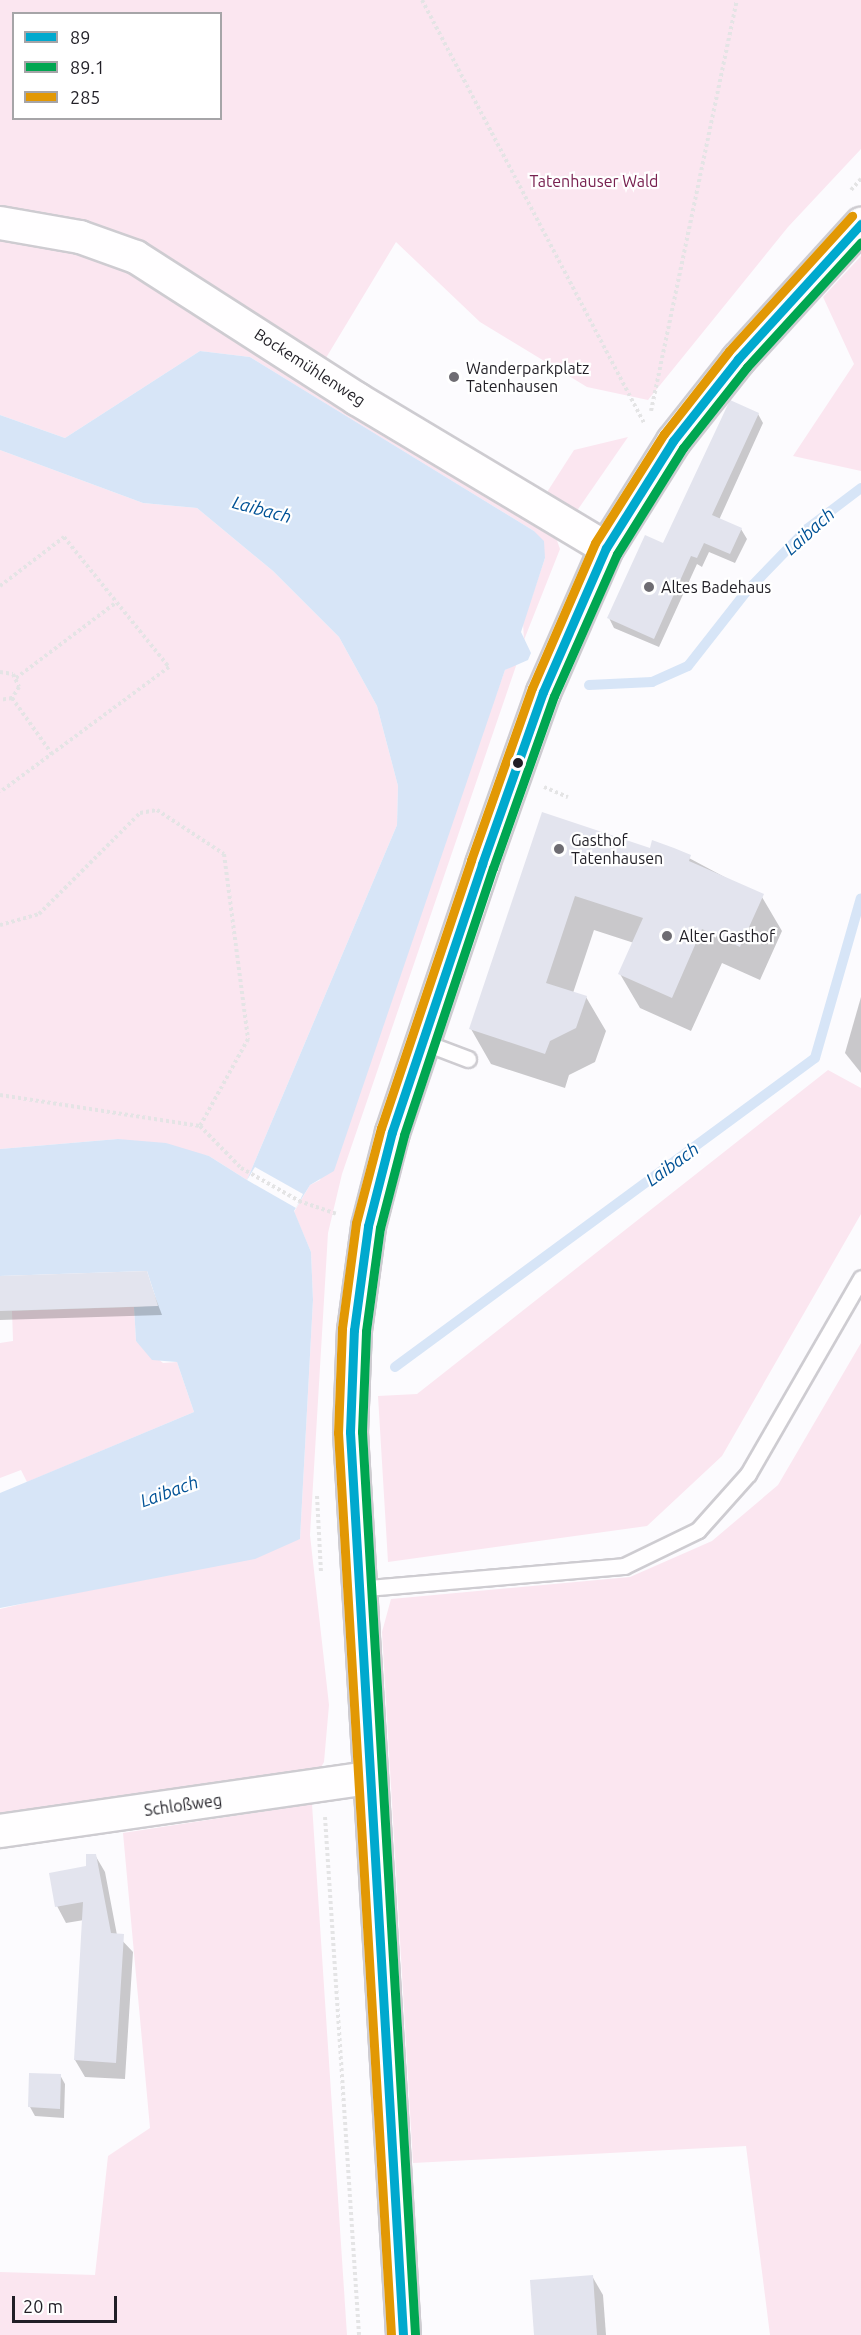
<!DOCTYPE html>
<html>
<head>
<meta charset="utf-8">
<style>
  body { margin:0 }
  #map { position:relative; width:861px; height:2335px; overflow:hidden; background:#fcfbfe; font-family:Ubuntu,sans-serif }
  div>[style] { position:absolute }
  .green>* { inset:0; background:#fbe6f0 }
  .water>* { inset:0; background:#d7e5f7 }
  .pier>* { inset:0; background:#fcfbfe }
  .shadow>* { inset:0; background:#0003 }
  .stream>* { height:10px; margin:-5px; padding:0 5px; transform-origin:5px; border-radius:5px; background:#d7e5f7 }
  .building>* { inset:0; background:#e3e4ee }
  .path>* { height:4px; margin-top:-2px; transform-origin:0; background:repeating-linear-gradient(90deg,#e4e4e5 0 3px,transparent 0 6px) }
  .roads { filter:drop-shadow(2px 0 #ceccd1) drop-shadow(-2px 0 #ceccd1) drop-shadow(0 2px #ceccd1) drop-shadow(0 -2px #ceccd1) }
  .lane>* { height:15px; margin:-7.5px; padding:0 7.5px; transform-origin:7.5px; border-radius:7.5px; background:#fffeff }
  .street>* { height:32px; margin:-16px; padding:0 16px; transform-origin:16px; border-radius:16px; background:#fffeff }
  .secondary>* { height:33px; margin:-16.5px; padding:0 16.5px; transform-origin:16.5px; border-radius:16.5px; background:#fffeff }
  .bus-1>* { height:9px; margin:-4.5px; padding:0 4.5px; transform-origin:4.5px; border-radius:4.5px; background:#00a9ce }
  .bus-2>* { height:9px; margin:-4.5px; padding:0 4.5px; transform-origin:4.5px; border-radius:4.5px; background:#00a651 }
  .bus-3>* { height:9px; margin:-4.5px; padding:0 4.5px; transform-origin:4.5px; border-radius:4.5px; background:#e29804 }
  .dots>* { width:16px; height:16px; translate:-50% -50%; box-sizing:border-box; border:3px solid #fff; border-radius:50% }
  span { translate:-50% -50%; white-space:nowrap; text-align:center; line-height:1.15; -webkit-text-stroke:4.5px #fff; paint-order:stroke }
  .park-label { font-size:16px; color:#782150 }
  .street-label { font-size:16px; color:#211f26 }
  .poi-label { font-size:16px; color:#211f26 }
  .left { translate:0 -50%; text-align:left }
  .water-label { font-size:18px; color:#015296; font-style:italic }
  .legend { position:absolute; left:12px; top:12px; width:210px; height:108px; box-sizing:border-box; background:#fff; border:2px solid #a6a5a8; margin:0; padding:8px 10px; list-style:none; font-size:18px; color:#211f26 }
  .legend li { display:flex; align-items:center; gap:12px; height:30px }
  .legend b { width:30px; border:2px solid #a6a5a8 }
  .scale { position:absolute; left:12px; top:2296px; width:105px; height:27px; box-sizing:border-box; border:3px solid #211f26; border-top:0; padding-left:8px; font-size:18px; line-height:21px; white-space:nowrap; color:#211f26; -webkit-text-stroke:4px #fff; paint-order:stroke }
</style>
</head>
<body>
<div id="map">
  <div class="green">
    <div style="clip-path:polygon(evenodd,0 0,861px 0,861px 149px,788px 227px,648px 400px,587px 387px,480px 322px,396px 242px,312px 381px,554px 532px,560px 549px,524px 640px,523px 623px,545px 558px,534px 531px,250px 357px,200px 351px,65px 438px,0 415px,0 0,14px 14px,220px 14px,220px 118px,14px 118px,14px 14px)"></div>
    <div style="clip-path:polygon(861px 256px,861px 471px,793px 456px,854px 364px,823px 297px)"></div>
    <div style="clip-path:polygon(628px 437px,572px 518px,542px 500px,574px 450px)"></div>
    <div style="clip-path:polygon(0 450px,143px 503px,197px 508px,273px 571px,339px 637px,377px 706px,398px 786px,397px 825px,247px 1180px,209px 1156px,118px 1139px,0 1149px)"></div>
    <div style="clip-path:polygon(517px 663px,342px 1174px,328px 1233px,310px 1535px,329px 1705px,324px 1762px,319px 1771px,0 1813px,0 1609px,300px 1539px,313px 1300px,311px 1252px,294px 1212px,310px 1185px,320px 1180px,505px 670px)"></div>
    <div style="clip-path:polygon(828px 1070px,861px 1088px,861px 1214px,722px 1456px,647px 1526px,388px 1562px,378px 1396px,417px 1394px)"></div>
    <div style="clip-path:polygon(134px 1307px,136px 1341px,163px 1363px,177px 1362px,194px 1412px,27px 1482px,21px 1470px,0 1478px,0 1343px,13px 1341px,12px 1311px)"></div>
    <div style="clip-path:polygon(861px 1343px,861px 2335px,770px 2335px,746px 2146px,413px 2163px,382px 1632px,391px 1599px,630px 1577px,712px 1541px,778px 1485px)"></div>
    <div style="clip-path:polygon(312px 1804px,347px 2335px,0 2335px,0 2272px,95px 2275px,108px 2156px,150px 2128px,123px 1833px)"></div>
  </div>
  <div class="water">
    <div style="clip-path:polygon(200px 351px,250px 357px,534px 531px,544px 541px,545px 558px,521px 632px,531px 653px,528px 660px,505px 670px,334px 1171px,310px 1185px,294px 1211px,311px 1252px,313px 1300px,300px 1539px,255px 1559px,0 1608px,0 1493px,194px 1412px,177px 1362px,152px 1360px,136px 1341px,134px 1307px,158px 1305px,147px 1271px,0 1276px,0 1149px,118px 1139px,166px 1143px,209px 1156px,247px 1180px,397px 825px,398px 786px,377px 706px,339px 637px,273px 571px,197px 508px,143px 503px,0 450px,0 415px,65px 438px)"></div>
  </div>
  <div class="pier">
    <div style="clip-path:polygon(255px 1167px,303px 1194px,296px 1208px,247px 1180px)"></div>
  </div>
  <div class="shadow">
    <div style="clip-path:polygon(758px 414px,763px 423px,719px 520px,741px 529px,747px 539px,735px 563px,709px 552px,702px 567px,697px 564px,659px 647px,614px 628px,609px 618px)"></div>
    <div style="clip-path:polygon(543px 814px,651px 850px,674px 850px,762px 897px,782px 931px,760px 980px,722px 963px,691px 1031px,640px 1008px,620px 974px,634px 943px,594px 930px,573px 993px,586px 997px,606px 1031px,595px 1062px,569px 1075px,565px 1088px,491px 1064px,471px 1029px)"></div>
    <div style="clip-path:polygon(861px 997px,861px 1073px,845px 1053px)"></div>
    <div style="clip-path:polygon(146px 1273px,162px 1315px,0 1320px,0 1277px)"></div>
    <div style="clip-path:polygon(95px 1855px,105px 1872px,117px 1935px,133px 1952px,125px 2079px,85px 2077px,75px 2060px,84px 1920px,66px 1923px,57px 1906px)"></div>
    <div style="clip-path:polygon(31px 2074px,60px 2075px,65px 2084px,64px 2118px,35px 2116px,30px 2107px)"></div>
    <div style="clip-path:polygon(592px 2276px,603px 2295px,606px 2335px,535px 2335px)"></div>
  </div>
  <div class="stream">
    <div style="left:589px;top:685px;width:63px;rotate:-2.7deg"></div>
    <div style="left:652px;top:682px;width:39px;rotate:-24deg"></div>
    <div style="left:688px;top:666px;width:94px;rotate:-51.9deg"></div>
    <div style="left:746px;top:592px;width:88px;rotate:-45.9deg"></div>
    <div style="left:807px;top:529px;width:68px;rotate:-37.2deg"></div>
    <div style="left:395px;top:1367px;width:521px;rotate:-36.34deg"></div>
    <div style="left:815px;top:1058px;width:166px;rotate:-74deg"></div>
  </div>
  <div class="building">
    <div style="clip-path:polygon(730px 400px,759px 413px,712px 515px,742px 528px,730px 554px,704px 543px,697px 558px,691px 556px,654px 639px,607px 618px,645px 535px,663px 543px)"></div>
    <div style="clip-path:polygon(542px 812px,650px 848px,652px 840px,674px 848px,691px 855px,689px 861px,764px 894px,740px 947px,702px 929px,672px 998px,618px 974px,643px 918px,575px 896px,546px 983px,587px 996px,576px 1028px,550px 1041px,545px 1054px,469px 1029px)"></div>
    <div style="clip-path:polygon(147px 1271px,158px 1306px,0 1311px,0 1276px)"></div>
    <div style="clip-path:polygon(86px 1854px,96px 1854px,111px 1933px,124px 1934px,116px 2063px,74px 2060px,83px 1902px,55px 1907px,49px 1873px,86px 1866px)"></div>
    <div style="clip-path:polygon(29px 2073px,61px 2074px,60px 2109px,28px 2107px)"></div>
    <div style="clip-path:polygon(593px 2275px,597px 2335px,534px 2335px,530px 2280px)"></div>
  </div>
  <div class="path">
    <div style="left:422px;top:0;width:477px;rotate:62.3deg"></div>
    <div style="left:851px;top:190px;width:15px;rotate:-48deg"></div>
    <div style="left:651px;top:411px;width:420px;rotate:-78.2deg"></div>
    <div style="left:0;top:586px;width:81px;rotate:-37.4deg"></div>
    <div style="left:64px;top:537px;width:167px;rotate:51.1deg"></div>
    <div style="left:169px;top:667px;width:210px;rotate:143.5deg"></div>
    <div style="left:0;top:672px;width:13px;rotate:9deg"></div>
    <div style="left:13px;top:674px;width:14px;rotate:65deg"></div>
    <div style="left:19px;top:687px;width:13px;rotate:122deg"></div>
    <div style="left:12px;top:698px;width:12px;rotate:171deg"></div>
    <div style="left:16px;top:678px;width:126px;rotate:-37deg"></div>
    <div style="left:12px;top:698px;width:69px;rotate:54.5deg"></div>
    <div style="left:544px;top:787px;width:26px;rotate:23deg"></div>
    <div style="left:0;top:925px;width:41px;rotate:-15.8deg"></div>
    <div style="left:39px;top:914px;width:143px;rotate:-45deg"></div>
    <div style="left:140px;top:813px;width:17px;rotate:-10deg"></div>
    <div style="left:157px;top:810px;width:80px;rotate:33.3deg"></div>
    <div style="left:224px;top:854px;width:187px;rotate:82.6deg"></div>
    <div style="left:248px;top:1039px;width:99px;rotate:118.9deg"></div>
    <div style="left:200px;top:1126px;width:59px;rotate:45.7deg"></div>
    <div style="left:241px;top:1168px;width:67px;rotate:29.6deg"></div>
    <div style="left:299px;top:1201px;width:39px;rotate:19deg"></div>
    <div style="left:0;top:1095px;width:202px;rotate:8.8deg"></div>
    <div style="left:317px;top:1496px;width:77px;rotate:87deg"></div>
    <div style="left:325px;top:1817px;width:519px;rotate:86.24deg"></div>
  </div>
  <div class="roads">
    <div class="lane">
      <div style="left:423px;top:1042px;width:48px;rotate:20.7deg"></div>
      <div style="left:356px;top:1589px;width:269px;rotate:-4.9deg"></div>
      <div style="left:624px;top:1566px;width:82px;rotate:-25.9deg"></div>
      <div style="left:698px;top:1530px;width:75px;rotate:-48.2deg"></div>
      <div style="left:748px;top:1474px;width:226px;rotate:-60deg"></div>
    </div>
    <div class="street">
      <div style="left:0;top:223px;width:81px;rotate:9.9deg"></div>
      <div style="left:80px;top:237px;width:59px;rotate:19.7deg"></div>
      <div style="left:136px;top:257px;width:263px;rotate:32.7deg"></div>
      <div style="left:357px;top:399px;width:290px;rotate:30.9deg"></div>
      <div style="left:0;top:1831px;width:371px;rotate:-8.2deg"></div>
    </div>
    <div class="secondary">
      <div style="left:403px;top:2335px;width:905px;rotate:-93.36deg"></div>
      <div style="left:350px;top:1432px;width:102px;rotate:-87.8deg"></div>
      <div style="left:354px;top:1330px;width:105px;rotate:-82.3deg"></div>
      <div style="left:368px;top:1226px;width:97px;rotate:-75.7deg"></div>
      <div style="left:392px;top:1132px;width:283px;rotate:-71.4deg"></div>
      <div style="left:482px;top:864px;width:182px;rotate:-70.5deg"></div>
      <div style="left:543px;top:692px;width:157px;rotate:-66.4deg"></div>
      <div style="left:606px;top:548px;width:126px;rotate:-57.9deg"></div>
      <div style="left:673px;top:441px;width:105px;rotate:-51.6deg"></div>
      <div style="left:738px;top:359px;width:183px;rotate:-47.7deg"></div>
    </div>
  </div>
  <div class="bus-1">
    <div style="left:403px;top:2335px;width:905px;rotate:-93.36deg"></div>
    <div style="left:350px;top:1432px;width:102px;rotate:-87.8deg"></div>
    <div style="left:354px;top:1330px;width:105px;rotate:-82.3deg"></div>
    <div style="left:368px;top:1226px;width:97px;rotate:-75.7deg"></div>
    <div style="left:392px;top:1132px;width:283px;rotate:-71.4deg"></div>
    <div style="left:482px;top:864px;width:182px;rotate:-70.5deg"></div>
    <div style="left:543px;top:692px;width:157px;rotate:-66.4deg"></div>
    <div style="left:606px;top:548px;width:126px;rotate:-57.9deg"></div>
    <div style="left:673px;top:441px;width:105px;rotate:-51.6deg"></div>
    <div style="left:738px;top:359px;width:183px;rotate:-47.7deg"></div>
  </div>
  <div class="bus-2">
    <div style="left:415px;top:2334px;width:904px;rotate:-93.36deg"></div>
    <div style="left:362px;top:1432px;width:101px;rotate:-87.7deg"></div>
    <div style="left:366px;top:1331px;width:104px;rotate:-82.3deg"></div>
    <div style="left:380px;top:1228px;width:96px;rotate:-75.5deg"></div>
    <div style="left:404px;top:1135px;width:281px;rotate:-71.6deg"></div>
    <div style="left:493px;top:868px;width:182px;rotate:-70.5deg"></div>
    <div style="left:554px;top:696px;width:155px;rotate:-66.1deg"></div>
    <div style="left:617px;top:554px;width:125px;rotate:-58.1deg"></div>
    <div style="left:683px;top:448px;width:103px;rotate:-51.7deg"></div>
    <div style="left:747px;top:367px;width:169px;rotate:-47.6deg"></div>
  </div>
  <div class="bus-3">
    <div style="left:391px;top:2335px;width:904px;rotate:-93.36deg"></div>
    <div style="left:338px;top:1433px;width:105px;rotate:-87.8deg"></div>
    <div style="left:342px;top:1328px;width:106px;rotate:-82.4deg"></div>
    <div style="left:356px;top:1223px;width:98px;rotate:-75.3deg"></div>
    <div style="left:381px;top:1128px;width:283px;rotate:-71.4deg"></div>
    <div style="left:471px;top:860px;width:182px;rotate:-70.5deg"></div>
    <div style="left:532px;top:688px;width:158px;rotate:-66.5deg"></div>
    <div style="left:595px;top:543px;width:129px;rotate:-57.7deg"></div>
    <div style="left:664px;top:434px;width:105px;rotate:-51.9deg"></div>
    <div style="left:729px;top:351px;width:183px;rotate:-47.7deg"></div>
  </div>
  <div class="dots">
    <div style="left:454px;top:377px;background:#6e6c72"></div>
    <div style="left:649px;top:587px;background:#6e6c72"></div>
    <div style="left:518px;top:763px;background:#211f26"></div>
    <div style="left:559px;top:849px;background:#6e6c72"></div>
    <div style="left:667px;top:936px;background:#6e6c72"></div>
  </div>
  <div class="park-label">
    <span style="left:594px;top:181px">Tatenhauser Wald</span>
  </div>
  <div class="street-label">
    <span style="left:310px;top:367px;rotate:33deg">Bockemühlenweg</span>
    <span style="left:183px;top:1805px;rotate:-8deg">Schloßweg</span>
  </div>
  <div class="poi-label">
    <span class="left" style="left:466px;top:377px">Wanderparkplatz<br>Tatenhausen</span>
    <span class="left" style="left:661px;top:587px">Altes Badehaus</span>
    <span class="left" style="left:571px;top:849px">Gasthof<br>Tatenhausen</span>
    <span class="left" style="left:679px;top:936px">Alter Gasthof</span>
  </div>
  <div class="water-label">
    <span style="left:262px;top:509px;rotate:15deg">Laibach</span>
    <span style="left:809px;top:531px;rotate:-42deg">Laibach</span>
    <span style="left:672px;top:1164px;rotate:-36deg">Laibach</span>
    <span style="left:169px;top:1491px;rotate:-20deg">Laibach</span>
  </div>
  <ul class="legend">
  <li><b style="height:8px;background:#00a9ce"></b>89</li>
  <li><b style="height:8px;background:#00a651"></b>89.1</li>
  <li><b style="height:8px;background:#e29804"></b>285</li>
  </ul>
  <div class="scale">20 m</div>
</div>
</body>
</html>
